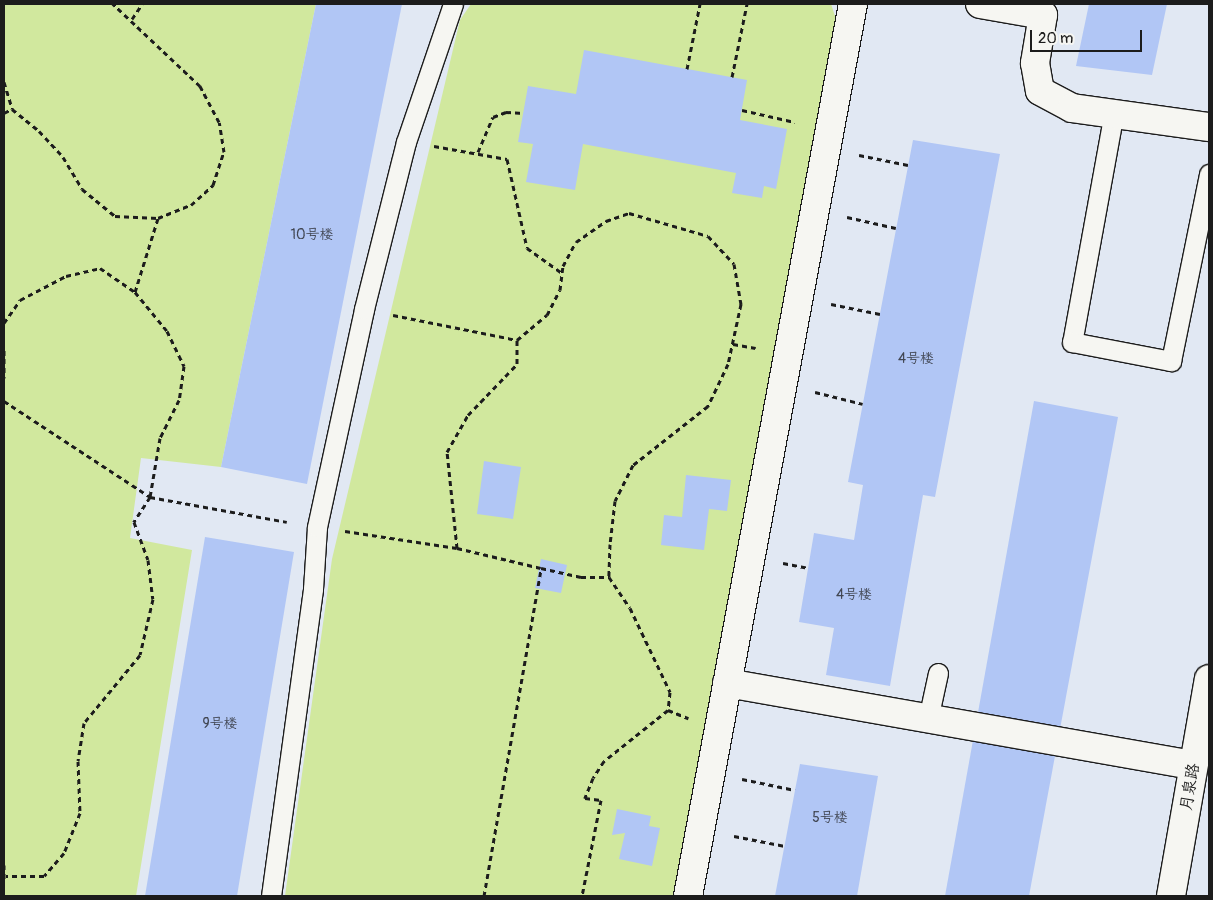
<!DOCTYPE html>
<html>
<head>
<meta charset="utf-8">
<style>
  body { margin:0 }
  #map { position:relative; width:1213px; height:900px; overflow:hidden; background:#e1e8f3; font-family:Pangolin,"LXGW WenKai TC",sans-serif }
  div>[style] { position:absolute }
  .green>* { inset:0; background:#d1e89e }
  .building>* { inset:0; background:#b1c6f5 }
  .path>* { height:3px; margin-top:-1.5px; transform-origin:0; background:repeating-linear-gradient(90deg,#1c1c1c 0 5px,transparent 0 9px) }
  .roads { filter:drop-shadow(1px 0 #1c1c1c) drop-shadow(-1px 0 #1c1c1c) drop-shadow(0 1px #1c1c1c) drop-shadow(0 -1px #1c1c1c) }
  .service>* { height:19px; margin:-9.5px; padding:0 9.5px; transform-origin:9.5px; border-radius:9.5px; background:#f6f6f2 }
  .minor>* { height:28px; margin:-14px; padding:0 14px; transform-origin:14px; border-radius:14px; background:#f6f6f2 }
  .secondary>* { height:28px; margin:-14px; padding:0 14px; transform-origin:14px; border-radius:14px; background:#f6f6f2 }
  span { translate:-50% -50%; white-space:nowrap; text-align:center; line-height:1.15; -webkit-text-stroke:4px #f6f6f2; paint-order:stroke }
  .number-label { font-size:14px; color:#414652 }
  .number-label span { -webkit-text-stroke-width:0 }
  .street-label { font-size:16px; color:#1c1c1c }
  .frame { position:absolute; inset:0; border:5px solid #1c1c1c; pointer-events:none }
  .scale { position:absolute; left:1030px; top:30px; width:112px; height:22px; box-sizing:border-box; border:2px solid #1c1c1c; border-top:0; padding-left:6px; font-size:15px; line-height:18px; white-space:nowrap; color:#1c1c1c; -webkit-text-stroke:4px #f6f6f2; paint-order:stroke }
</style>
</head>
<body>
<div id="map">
  <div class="green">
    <div style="clip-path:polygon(4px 4px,316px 4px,221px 467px,141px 458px,130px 538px,192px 550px,136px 896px,4px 896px)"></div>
    <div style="clip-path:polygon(471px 4px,831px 4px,840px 31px,680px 896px,285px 896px,332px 559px,460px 20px)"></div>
  </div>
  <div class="building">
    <div style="clip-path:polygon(316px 4px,402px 4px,307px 484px,221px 467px)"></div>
    <div style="clip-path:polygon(1089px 4px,1167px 4px,1152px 75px,1076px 66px)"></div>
    <div style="clip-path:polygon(584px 50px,747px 80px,740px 120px,787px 129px,776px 189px,764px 186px,762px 198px,732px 193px,736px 173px,583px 144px,575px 190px,526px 182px,533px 144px,518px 142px,528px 86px,576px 94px)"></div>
    <div style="clip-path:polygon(913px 140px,1000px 154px,935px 497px,923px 495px,890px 686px,826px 675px,834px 628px,799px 622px,814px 533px,854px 540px,863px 485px,848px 482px)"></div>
    <div style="clip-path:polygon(1034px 401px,1118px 417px,1029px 896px,945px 896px)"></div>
    <div style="clip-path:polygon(484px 461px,521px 467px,513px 519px,477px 514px)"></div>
    <div style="clip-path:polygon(686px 475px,731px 480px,727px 511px,709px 509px,704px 550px,661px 545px,664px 515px,682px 517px)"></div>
    <div style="clip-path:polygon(205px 537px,294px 552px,237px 896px,145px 896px)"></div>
    <div style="clip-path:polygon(541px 559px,567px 565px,561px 593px,535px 588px)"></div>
    <div style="clip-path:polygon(800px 764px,878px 776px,857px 896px,775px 896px)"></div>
    <div style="clip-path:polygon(617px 809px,651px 816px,649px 826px,660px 828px,652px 866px,619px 859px,625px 833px,612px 835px)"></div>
  </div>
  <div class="path">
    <div style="left:132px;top:19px;width:18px;rotate:-56deg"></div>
    <div style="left:687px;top:69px;width:66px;rotate:-78.7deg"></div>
    <div style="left:732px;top:77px;width:75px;rotate:-78.4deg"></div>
    <div style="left:4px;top:82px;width:28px;rotate:73deg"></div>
    <div style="left:12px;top:109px;width:35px;rotate:39deg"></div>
    <div style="left:39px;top:131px;width:35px;rotate:47deg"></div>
    <div style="left:63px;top:157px;width:37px;rotate:59deg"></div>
    <div style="left:82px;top:189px;width:43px;rotate:39.3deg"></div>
    <div style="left:115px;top:216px;width:43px;rotate:2.7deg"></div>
    <div style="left:158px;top:218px;width:35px;rotate:-22deg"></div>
    <div style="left:191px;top:205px;width:30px;rotate:-42deg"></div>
    <div style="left:213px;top:185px;width:35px;rotate:-72deg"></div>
    <div style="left:224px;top:152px;width:30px;rotate:-99deg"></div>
    <div style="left:219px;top:122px;width:41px;rotate:-117.8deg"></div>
    <div style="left:200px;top:86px;width:120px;rotate:-136.7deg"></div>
    <div style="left:742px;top:110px;width:54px;rotate:12.8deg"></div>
    <div style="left:4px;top:113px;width:9px;rotate:-27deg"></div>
    <div style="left:434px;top:146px;width:74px;rotate:10.1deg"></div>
    <div style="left:507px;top:159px;width:91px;rotate:77.3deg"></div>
    <div style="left:527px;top:248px;width:43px;rotate:35.5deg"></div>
    <div style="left:478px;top:152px;width:38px;rotate:-67deg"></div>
    <div style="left:493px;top:117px;width:14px;rotate:-21deg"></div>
    <div style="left:506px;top:112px;width:17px;rotate:3deg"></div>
    <div style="left:859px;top:155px;width:50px;rotate:11.5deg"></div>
    <div style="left:847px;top:217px;width:50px;rotate:12.7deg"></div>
    <div style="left:135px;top:292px;width:77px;rotate:-72.7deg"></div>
    <div style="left:831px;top:304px;width:50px;rotate:11.5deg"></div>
    <div style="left:393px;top:315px;width:126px;rotate:11.4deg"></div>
    <div style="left:4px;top:323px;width:28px;rotate:-55deg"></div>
    <div style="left:20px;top:300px;width:52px;rotate:-27.6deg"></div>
    <div style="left:66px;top:276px;width:35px;rotate:-13deg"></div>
    <div style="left:100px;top:268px;width:42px;rotate:34.4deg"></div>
    <div style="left:135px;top:292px;width:50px;rotate:50.6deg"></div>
    <div style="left:167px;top:331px;width:39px;rotate:64deg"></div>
    <div style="left:184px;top:366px;width:34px;rotate:98deg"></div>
    <div style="left:179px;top:400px;width:42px;rotate:116.6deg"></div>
    <div style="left:160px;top:438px;width:60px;rotate:99.6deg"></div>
    <div style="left:150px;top:497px;width:30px;rotate:123deg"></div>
    <div style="left:134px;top:522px;width:40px;rotate:69.8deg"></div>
    <div style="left:148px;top:560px;width:39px;rotate:83deg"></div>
    <div style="left:153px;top:599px;width:57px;rotate:103.1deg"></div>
    <div style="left:140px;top:655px;width:88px;rotate:129.5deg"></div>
    <div style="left:84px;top:723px;width:38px;rotate:99deg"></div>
    <div style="left:78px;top:761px;width:52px;rotate:87.8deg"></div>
    <div style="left:80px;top:813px;width:43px;rotate:111.8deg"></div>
    <div style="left:64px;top:853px;width:30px;rotate:131deg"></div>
    <div style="left:44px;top:876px;width:38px;rotate:180deg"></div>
    <div style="left:733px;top:344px;width:23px;rotate:10deg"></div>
    <div style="left:4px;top:350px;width:28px;rotate:90deg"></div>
    <div style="left:815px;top:392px;width:49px;rotate:14deg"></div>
    <div style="left:4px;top:401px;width:175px;rotate:33.3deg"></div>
    <div style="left:150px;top:497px;width:139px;rotate:10.3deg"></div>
    <div style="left:345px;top:531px;width:113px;rotate:8.6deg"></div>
    <div style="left:457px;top:548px;width:86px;rotate:13.4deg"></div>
    <div style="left:457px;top:548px;width:97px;rotate:-95.9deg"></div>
    <div style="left:447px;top:452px;width:43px;rotate:-60.4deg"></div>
    <div style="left:468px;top:415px;width:71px;rotate:-46.1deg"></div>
    <div style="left:517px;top:364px;width:24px;rotate:-90deg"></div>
    <div style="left:517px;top:340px;width:39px;rotate:-40deg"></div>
    <div style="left:547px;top:315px;width:28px;rotate:-63deg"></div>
    <div style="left:560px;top:290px;width:24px;rotate:-83deg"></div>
    <div style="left:563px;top:266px;width:27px;rotate:-62deg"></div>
    <div style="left:576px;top:242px;width:37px;rotate:-35deg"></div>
    <div style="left:606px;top:221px;width:24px;rotate:-19deg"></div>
    <div style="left:629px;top:213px;width:82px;rotate:16.2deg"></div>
    <div style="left:708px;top:236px;width:38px;rotate:47deg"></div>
    <div style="left:734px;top:264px;width:41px;rotate:80.1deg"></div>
    <div style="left:741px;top:304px;width:61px;rotate:102.2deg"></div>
    <div style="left:728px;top:364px;width:47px;rotate:115.5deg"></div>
    <div style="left:708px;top:406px;width:95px;rotate:141.8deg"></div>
    <div style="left:633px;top:465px;width:40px;rotate:116.6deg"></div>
    <div style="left:615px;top:501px;width:43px;rotate:96.6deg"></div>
    <div style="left:610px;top:544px;width:33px;rotate:92deg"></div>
    <div style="left:609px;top:577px;width:37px;rotate:56deg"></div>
    <div style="left:630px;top:608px;width:93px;rotate:64.5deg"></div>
    <div style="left:670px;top:692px;width:18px;rotate:96deg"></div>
    <div style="left:668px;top:710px;width:82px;rotate:141.4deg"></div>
    <div style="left:604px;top:761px;width:20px;rotate:123deg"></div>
    <div style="left:593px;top:778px;width:22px;rotate:112deg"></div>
    <div style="left:585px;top:798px;width:16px;rotate:7deg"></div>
    <div style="left:601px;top:800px;width:98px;rotate:101.2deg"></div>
    <div style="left:783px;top:563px;width:25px;rotate:11deg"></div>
    <div style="left:668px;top:710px;width:22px;rotate:22deg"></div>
    <div style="left:742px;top:779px;width:54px;rotate:11.7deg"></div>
    <div style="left:734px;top:836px;width:52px;rotate:11.1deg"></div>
    <div style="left:4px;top:865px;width:17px;rotate:90deg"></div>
    <div style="left:484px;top:896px;width:333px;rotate:-80.1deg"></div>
    <div style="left:541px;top:568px;width:41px;rotate:12.7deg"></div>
    <div style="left:581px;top:577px;width:28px"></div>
  </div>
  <div class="roads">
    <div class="service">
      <div style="left:1114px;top:112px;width:234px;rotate:100.3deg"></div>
      <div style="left:1072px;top:342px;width:101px;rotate:10.9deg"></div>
      <div style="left:1171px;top:361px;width:191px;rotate:-78.5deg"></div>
      <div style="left:928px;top:719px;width:47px;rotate:-77.7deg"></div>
      <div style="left:271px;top:896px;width:310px;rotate:-82.2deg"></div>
      <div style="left:313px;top:589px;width:62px;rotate:-86.3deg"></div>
      <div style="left:317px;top:527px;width:223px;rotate:-77.8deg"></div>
      <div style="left:364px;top:309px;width:172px;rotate:-75.9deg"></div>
      <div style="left:406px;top:142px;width:146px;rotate:-71.2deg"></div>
    </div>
    <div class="minor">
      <div style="left:980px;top:4px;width:64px;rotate:9.9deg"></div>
      <div style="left:1043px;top:15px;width:49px;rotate:99.5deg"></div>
      <div style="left:1035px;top:63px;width:28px;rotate:80deg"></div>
      <div style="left:1040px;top:91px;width:36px;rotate:28deg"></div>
      <div style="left:1072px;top:108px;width:138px;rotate:7.9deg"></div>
      <div style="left:727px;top:683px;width:473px;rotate:10deg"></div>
      <div style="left:688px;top:896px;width:907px;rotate:-79.52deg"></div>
    </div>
    <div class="secondary">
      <div style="left:1171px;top:896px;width:220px;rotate:-80.1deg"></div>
    </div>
  </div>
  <div class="number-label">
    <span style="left:312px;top:235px">10号楼</span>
    <span style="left:916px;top:359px">4号楼</span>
    <span style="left:854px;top:595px">4号楼</span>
    <span style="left:220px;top:724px">9号楼</span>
    <span style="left:830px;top:818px">5号楼</span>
  </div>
  <div class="street-label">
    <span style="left:1190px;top:787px;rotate:-80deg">月泉路</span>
  </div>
  <div class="frame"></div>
  <div class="scale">20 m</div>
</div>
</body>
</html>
